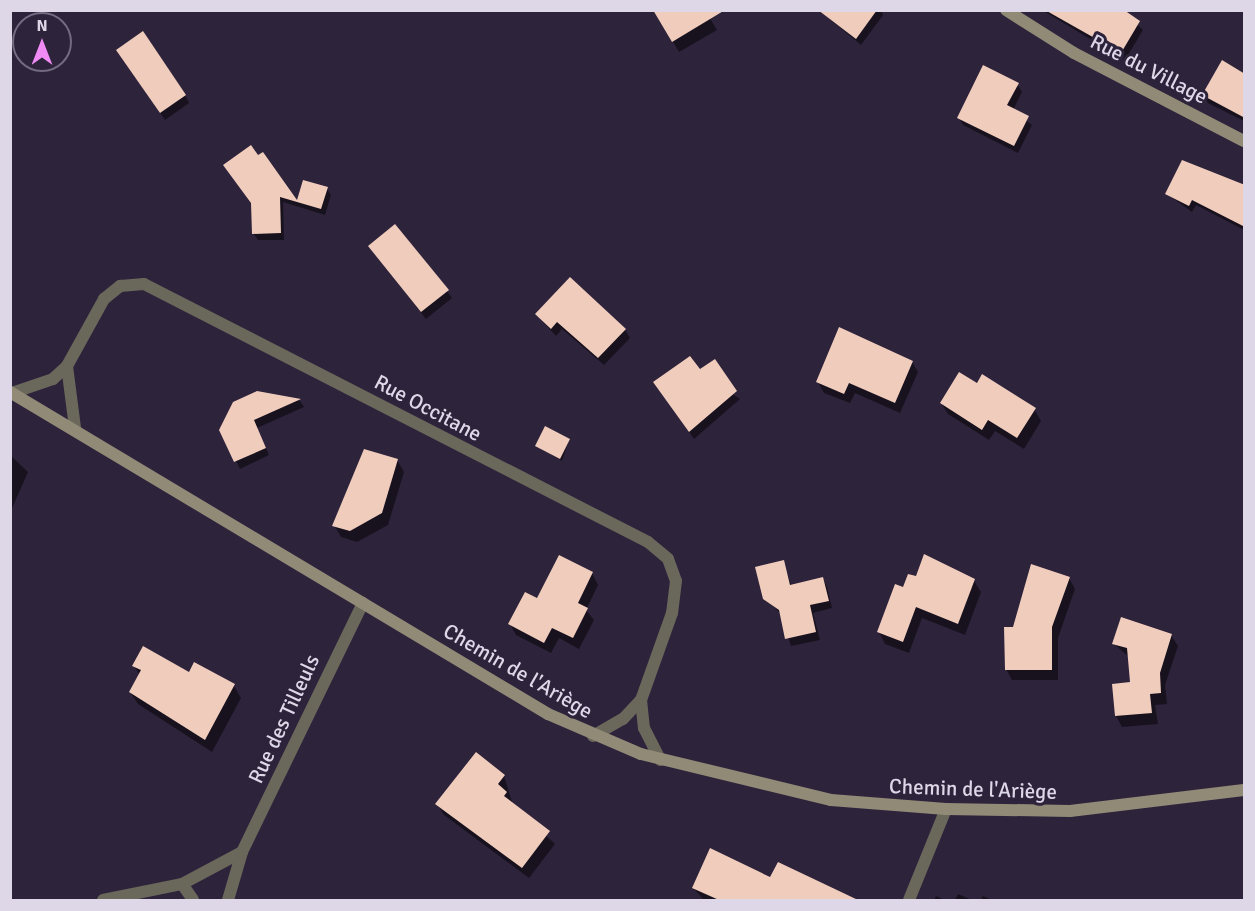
<!DOCTYPE html>
<html>
<head>
<meta charset="utf-8">
<style>
  body { margin:0 }
  #map { position:relative; width:1255px; height:911px; overflow:hidden; background:#2d233b; font-family:Signika,sans-serif }
  div>[style] { position:absolute }
  .shadow>* { inset:0; background:#0007 }
  .building>* { inset:0; background:#f0ccbc }
  .street>* { height:12px; margin:-6px; padding:0 6px; transform-origin:6px; border-radius:6px; background:#6a675b }
  .secondary>* { height:12px; margin:-6px; padding:0 6px; transform-origin:6px; border-radius:6px; background:#908a77 }
  span { translate:-50% -50%; white-space:nowrap; text-align:center; line-height:1.15; -webkit-text-stroke:6px #2d233b; paint-order:stroke }
  .street-label { font-size:21px; color:#ddd7e8 }
  .frame { position:absolute; inset:0; border:12px solid #ddd7e8; pointer-events:none }
  .north { position:absolute; left:12px; top:12px; width:60px; height:60px; box-sizing:border-box; background:#2d233b; border:2px solid #736b80; border-radius:50%; rotate:0deg; font-size:16px; font-weight:700; line-height:24px; text-align:center; color:#ddd7e8 }
  .north::after { content:''; display:block; margin:auto; width:21px; height:27px; background:#f08bf6; clip-path:polygon(50% 0,100% 100%,50% 72%,0 100%) }
</style>
</head>
<body>
<div id="map">
  <div class="shadow">
    <div style="clip-path:polygon(705px 10px,717px 30px,679px 52px,656px 13px)"></div>
    <div style="clip-path:polygon(819px 10px,881px 10px,883px 15px,861px 45px)"></div>
    <div style="clip-path:polygon(1042px 10px,1122px 10px,1143px 30px,1125px 60px)"></div>
    <div style="clip-path:polygon(123px 58px,185px 95px,189px 103px,165px 120px)"></div>
    <div style="clip-path:polygon(1244px 75px,1244px 121px,1208px 103px,1203px 95px)"></div>
    <div style="clip-path:polygon(1017px 84px,1022px 92px,1013px 110px,1032px 125px,1018px 153px,963px 125px,959px 118px)"></div>
    <div style="clip-path:polygon(262px 154px,298px 203px,304px 182px,327px 189px,331px 195px,325px 215px,283px 202px,284px 240px,258px 240px,254px 234px,258px 157px)"></div>
    <div style="clip-path:polygon(1244px 189px,1244px 230px,1196px 205px,1192px 212px,1167px 194px)"></div>
    <div style="clip-path:polygon(370px 246px,447px 291px,452px 298px,426px 319px)"></div>
    <div style="clip-path:polygon(537px 315px,625px 330px,630px 338px,604px 365px,562px 329px,556px 336px)"></div>
    <div style="clip-path:polygon(912px 362px,918px 372px,900px 413px,855px 393px,850px 403px,824px 393px,818px 382px)"></div>
    <div style="clip-path:polygon(699px 371px,740px 399px,694px 439px,660px 389px)"></div>
    <div style="clip-path:polygon(977px 385px,1034px 409px,1041px 421px,1024px 449px,995px 431px,989px 440px,948px 414px,941px 403px)"></div>
    <div style="clip-path:polygon(257px 392px,300px 401px,304px 407px,257px 428px,269px 455px,240px 469px,221px 430px)"></div>
    <div style="clip-path:polygon(569px 440px,562px 461px,537px 446px)"></div>
    <div style="clip-path:polygon(10px 455px,28px 472px,10px 513px)"></div>
    <div style="clip-path:polygon(397px 460px,404px 472px,388px 525px,357px 542px,341px 537px,334px 525px)"></div>
    <div style="clip-path:polygon(783px 562px,792px 587px,823px 579px,827px 587px,832px 608px,813px 613px,820px 640px,791px 646px,782px 615px,765px 598px)"></div>
    <div style="clip-path:polygon(592px 573px,598px 585px,586px 610px,594px 620px,579px 649px,559px 638px,551px 653px,516px 635px,510px 624px,538px 600px)"></div>
    <div style="clip-path:polygon(1069px 578px,1075px 589px,1058px 638px,1058px 680px,1012px 680px,1006px 669px,1014px 629px)"></div>
    <div style="clip-path:polygon(974px 581px,981px 592px,965px 635px,922px 618px,909px 653px,885px 644px,879px 632px,904px 588px)"></div>
    <div style="clip-path:polygon(1171px 635px,1178px 646px,1165px 685px,1167px 704px,1155px 705px,1158px 724px,1122px 727px,1116px 716px,1131px 684px,1129px 657px,1114px 644px)"></div>
    <div style="clip-path:polygon(195px 664px,234px 686px,241px 698px,212px 752px,138px 704px,130px 692px,140px 675px,134px 666px,189px 674px)"></div>
    <div style="clip-path:polygon(504px 776px,513px 805px,555px 844px,529px 878px,444px 815px,437px 804px)"></div>
    <div style="clip-path:polygon(771px 879px,848px 897px,850px 900px,704px 900px,693px 888px)"></div>
    <div style="clip-path:polygon(958px 894px,972px 900px,955px 900px)"></div>
    <div style="clip-path:polygon(936px 896px,945px 900px,934px 900px)"></div>
    <div style="clip-path:polygon(983px 896px,992px 900px,981px 900px)"></div>
  </div>
  <div class="building">
    <div style="clip-path:polygon(653px 10px,725px 10px,672px 42px)"></div>
    <div style="clip-path:polygon(818px 10px,877px 10px,856px 39px)"></div>
    <div style="clip-path:polygon(1045px 10px,1124px 10px,1140px 21px,1121px 53px)"></div>
    <div style="clip-path:polygon(143px 31px,186px 95px,160px 113px,116px 50px)"></div>
    <div style="clip-path:polygon(1222px 60px,1245px 74px,1245px 118px,1202px 95px)"></div>
    <div style="clip-path:polygon(983px 65px,1019px 83px,1007px 105px,1029px 116px,1014px 146px,957px 118px)"></div>
    <div style="clip-path:polygon(251px 145px,258px 155px,263px 152px,297px 200px,303px 180px,328px 187px,321px 209px,280px 197px,281px 233px,252px 234px,251px 203px,223px 165px)"></div>
    <div style="clip-path:polygon(1182px 160px,1245px 185px,1245px 227px,1192px 200px,1189px 206px,1165px 194px)"></div>
    <div style="clip-path:polygon(395px 224px,449px 290px,421px 312px,368px 246px)"></div>
    <div style="clip-path:polygon(570px 277px,626px 329px,598px 358px,557px 322px,551px 329px,535px 314px)"></div>
    <div style="clip-path:polygon(839px 327px,913px 361px,895px 403px,849px 383px,844px 394px,816px 382px)"></div>
    <div style="clip-path:polygon(690px 356px,700px 369px,715px 359px,737px 391px,689px 432px,653px 382px)"></div>
    <div style="clip-path:polygon(959px 372px,977px 383px,982px 374px,1036px 408px,1017px 438px,988px 420px,982px 430px,940px 403px)"></div>
    <div style="clip-path:polygon(257px 391px,301px 399px,254px 420px,266px 448px,234px 462px,219px 430px,233px 402px)"></div>
    <div style="clip-path:polygon(545px 426px,570px 439px,560px 459px,535px 446px)"></div>
    <div style="clip-path:polygon(364px 449px,398px 459px,382px 513px,350px 531px,332px 526px)"></div>
    <div style="clip-path:polygon(924px 554px,975px 579px,958px 624px,916px 607px,903px 642px,877px 632px,895px 584px,903px 587px,908px 574px,916px 576px)"></div>
    <div style="clip-path:polygon(559px 555px,593px 572px,578px 603px,588px 608px,573px 638px,552px 628px,544px 643px,508px 624px,525px 592px,537px 598px)"></div>
    <div style="clip-path:polygon(784px 560px,790px 585px,823px 577px,829px 601px,810px 605px,816px 632px,785px 639px,779px 610px,763px 599px,755px 567px)"></div>
    <div style="clip-path:polygon(1031px 564px,1070px 577px,1052px 627px,1052px 670px,1005px 670px,1004px 627px,1013px 627px)"></div>
    <div style="clip-path:polygon(1121px 617px,1172px 634px,1160px 673px,1161px 693px,1150px 694px,1152px 713px,1115px 716px,1112px 684px,1130px 682px,1127px 648px,1112px 644px)"></div>
    <div style="clip-path:polygon(143px 646px,189px 672px,194px 662px,235px 684px,205px 740px,129px 692px,141px 670px,132px 666px)"></div>
    <div style="clip-path:polygon(476px 752px,505px 775px,498px 784px,507px 792px,504px 796px,550px 831px,522px 868px,435px 804px)"></div>
    <div style="clip-path:polygon(710px 848px,770px 877px,778px 862px,858px 900px,719px 900px,692px 888px)"></div>
  </div>
  <div class="street">
    <div style="left:67px;top:366px;width:63px;rotate:82.6deg"></div>
    <div style="left:12px;top:393px;width:43px;rotate:-18.9deg"></div>
    <div style="left:53px;top:379px;width:19px;rotate:-43deg"></div>
    <div style="left:67px;top:366px;width:77px;rotate:-61.1deg"></div>
    <div style="left:104px;top:299px;width:21px;rotate:-39deg"></div>
    <div style="left:120px;top:286px;width:24px;rotate:-5deg"></div>
    <div style="left:144px;top:284px;width:566px;rotate:27.11deg"></div>
    <div style="left:648px;top:542px;width:26px;rotate:40deg"></div>
    <div style="left:668px;top:559px;width:23px;rotate:70deg"></div>
    <div style="left:676px;top:581px;width:32px;rotate:97deg"></div>
    <div style="left:672px;top:613px;width:92px;rotate:109.6deg"></div>
    <div style="left:641px;top:700px;width:28px;rotate:84deg"></div>
    <div style="left:644px;top:728px;width:36px;rotate:63deg"></div>
    <div style="left:593px;top:736px;width:34px;rotate:-30deg"></div>
    <div style="left:623px;top:719px;width:26px;rotate:-47deg"></div>
    <div style="left:182px;top:884px;width:19px;rotate:55deg"></div>
    <div style="left:103px;top:900px;width:81px;rotate:-11.4deg"></div>
    <div style="left:182px;top:884px;width:68px;rotate:-28.1deg"></div>
    <div style="left:228px;top:900px;width:50px;rotate:-73.7deg"></div>
    <div style="left:242px;top:852px;width:277px;rotate:-64.1deg"></div>
    <div style="left:909px;top:900px;width:98px;rotate:-67.9deg"></div>
  </div>
  <div class="secondary">
    <div style="left:1006px;top:10px;width:80px;rotate:32.3deg"></div>
    <div style="left:1074px;top:53px;width:191px;rotate:27.4deg"></div>
    <div style="left:10px;top:392px;width:627px;rotate:30.9deg"></div>
    <div style="left:548px;top:714px;width:101px;rotate:23.3deg"></div>
    <div style="left:641px;top:754px;width:195px;rotate:13.6deg"></div>
    <div style="left:831px;top:800px;width:115px;rotate:4.5deg"></div>
    <div style="left:946px;top:809px;width:124px;rotate:0.9deg"></div>
    <div style="left:1070px;top:811px;width:175px;rotate:-6.9deg"></div>
  </div>
  <div class="street-label">
    <span style="left:1149px;top:69px;rotate:27deg">Rue du Village</span>
    <span style="left:428px;top:408px;rotate:28deg">Rue Occitane</span>
    <span style="left:518px;top:671px;rotate:30deg">Chemin de l'Ariège</span>
    <span style="left:284px;top:719px;rotate:-65deg">Rue des Tilleuls</span>
    <span style="left:973px;top:789px;rotate:2deg">Chemin de l'Ariège</span>
  </div>
  <div class="frame"></div>
  <div class="north">N</div>
</div>
</body>
</html>
